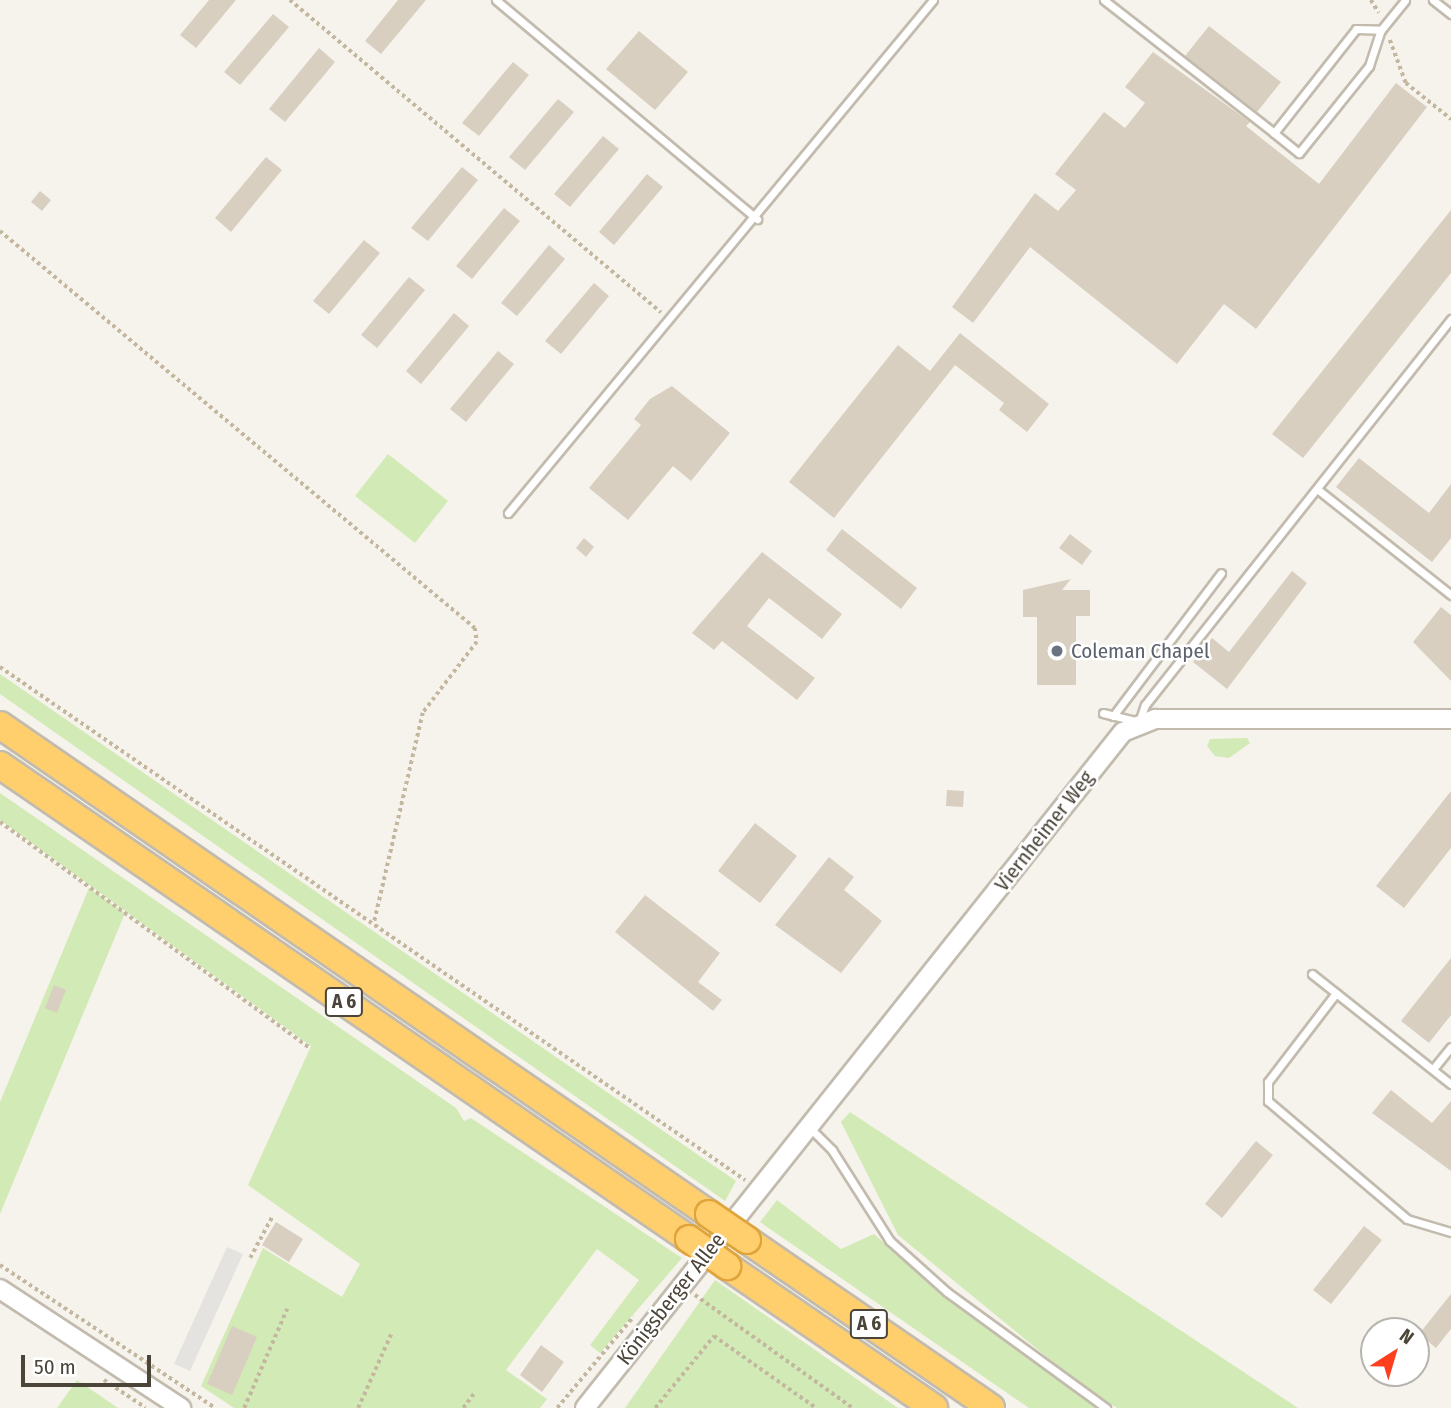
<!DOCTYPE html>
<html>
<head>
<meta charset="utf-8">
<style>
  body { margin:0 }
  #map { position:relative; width:1451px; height:1408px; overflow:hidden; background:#f6f3ec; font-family:"Fira Sans Condensed",sans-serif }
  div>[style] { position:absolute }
  .green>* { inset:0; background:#d2eab5 }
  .parking>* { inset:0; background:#e5e3e0 }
  .building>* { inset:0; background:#d8cfc1 }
  .path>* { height:3.5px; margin-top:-1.75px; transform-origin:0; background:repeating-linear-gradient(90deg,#c4b79f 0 3.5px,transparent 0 7px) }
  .roads { filter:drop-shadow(2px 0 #c2bbae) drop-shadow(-2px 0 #c2bbae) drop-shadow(0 2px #c2bbae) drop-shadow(0 -2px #c2bbae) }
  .service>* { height:7px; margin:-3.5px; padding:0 3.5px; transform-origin:3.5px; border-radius:3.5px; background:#fff }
  .tertiary>* { height:18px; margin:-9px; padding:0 9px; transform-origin:9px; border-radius:9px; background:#fff }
  .motorway>* { height:26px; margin:-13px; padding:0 13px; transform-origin:13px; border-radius:13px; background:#ffcf6e }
  .bridges { filter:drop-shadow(2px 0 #e0a43c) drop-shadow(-2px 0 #e0a43c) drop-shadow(0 2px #e0a43c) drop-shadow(0 -2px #e0a43c) }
  .motorway-bridge>* { height:26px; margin:-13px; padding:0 13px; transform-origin:13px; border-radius:13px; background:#ffcf6e }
  .dots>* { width:19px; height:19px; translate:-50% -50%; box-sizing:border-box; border:4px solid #fff; border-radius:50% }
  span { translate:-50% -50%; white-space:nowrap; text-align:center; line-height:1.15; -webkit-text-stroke:5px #fff; paint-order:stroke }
  .shield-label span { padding:2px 5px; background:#fff; border:2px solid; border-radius:5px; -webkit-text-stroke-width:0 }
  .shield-label { font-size:19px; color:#4b4439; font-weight:700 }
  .worship-label { font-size:21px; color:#5b616d }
  .left { translate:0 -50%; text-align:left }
  .street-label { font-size:21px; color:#4b4439 }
  .north { position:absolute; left:1360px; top:1317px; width:70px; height:70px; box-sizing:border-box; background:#fff; border:2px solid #b7b4b0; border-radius:50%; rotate:37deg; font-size:19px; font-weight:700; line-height:28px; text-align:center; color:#4b4439 }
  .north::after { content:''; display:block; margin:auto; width:24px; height:32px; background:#fc3f1d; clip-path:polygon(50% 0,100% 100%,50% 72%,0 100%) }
  .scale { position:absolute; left:21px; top:1355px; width:130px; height:32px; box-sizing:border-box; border:4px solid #4b4439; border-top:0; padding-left:9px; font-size:21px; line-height:24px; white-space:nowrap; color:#4b4439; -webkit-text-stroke:5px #fff; paint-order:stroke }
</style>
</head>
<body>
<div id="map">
  <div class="green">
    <div style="clip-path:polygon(388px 454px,448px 501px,415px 543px,355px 496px)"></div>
    <div style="clip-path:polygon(0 674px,736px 1181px,725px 1201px,0 694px)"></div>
    <div style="clip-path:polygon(1247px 738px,1250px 743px,1229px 758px,1215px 756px,1207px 746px,1210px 739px)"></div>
    <div style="clip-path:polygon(0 793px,456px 1108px,464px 1121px,471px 1118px,682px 1258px,600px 1353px,590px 1345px,639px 1280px,597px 1249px,506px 1370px,547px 1399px,540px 1408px,234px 1408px,201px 1386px,263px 1248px,342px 1297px,360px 1264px,248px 1185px,311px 1046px,0 820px)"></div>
    <div style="clip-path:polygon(89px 888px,125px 913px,0 1214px,0 1102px)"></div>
    <div style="clip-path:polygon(850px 1112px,1298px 1408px,1117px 1408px,1075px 1380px,898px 1235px,841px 1122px)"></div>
    <div style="clip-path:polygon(777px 1200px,841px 1249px,874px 1234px,944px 1296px,1098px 1408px,1029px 1408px,760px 1222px)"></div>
    <div style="clip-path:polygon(715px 1280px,898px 1408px,625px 1408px)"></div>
    <div style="clip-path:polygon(77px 1380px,118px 1408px,57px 1408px)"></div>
  </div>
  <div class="parking">
    <div style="clip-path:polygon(227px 1247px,243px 1254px,190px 1371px,174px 1364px)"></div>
  </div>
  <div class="building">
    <div style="clip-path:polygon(209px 0,236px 0,196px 48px,180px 35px)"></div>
    <div style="clip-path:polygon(398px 0,426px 0,381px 54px,365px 41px)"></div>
    <div style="clip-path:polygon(273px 14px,289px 27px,240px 85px,224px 72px)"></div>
    <div style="clip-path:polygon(1209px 26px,1281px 82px,1257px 112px,1185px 56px)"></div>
    <div style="clip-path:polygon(639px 31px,688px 72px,655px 110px,606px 69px)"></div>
    <div style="clip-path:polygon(319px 48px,335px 62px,285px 122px,269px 109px)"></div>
    <div style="clip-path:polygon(1153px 52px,1250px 122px,1246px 126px,1319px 184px,1396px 83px,1427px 107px,1256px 329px,1224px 304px,1177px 364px,1030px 247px,973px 323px,952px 307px,1035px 193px,1058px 211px,1076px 190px,1055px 174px,1104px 112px,1125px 128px,1145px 103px,1125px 87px)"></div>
    <div style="clip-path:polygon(513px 62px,529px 75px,479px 136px,462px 123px)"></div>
    <div style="clip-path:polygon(558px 99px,574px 112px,525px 170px,509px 157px)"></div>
    <div style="clip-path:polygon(603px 136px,619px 149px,570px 207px,554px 194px)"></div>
    <div style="clip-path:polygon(266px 157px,282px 170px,231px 232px,215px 218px)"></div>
    <div style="clip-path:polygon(462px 167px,478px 180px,428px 241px,411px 228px)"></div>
    <div style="clip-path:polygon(647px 174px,663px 187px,614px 245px,599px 232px)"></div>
    <div style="clip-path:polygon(40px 191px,51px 200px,42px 211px,31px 202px)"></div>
    <div style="clip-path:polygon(504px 208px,520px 221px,472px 279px,456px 266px)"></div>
    <div style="clip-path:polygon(1451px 210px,1451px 273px,1303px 458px,1272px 434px)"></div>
    <div style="clip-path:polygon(364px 240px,380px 253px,329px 314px,313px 301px)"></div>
    <div style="clip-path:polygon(549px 245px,565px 259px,517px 316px,501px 303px)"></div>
    <div style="clip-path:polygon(409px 277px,425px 290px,377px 348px,361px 335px)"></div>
    <div style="clip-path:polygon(594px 283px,609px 296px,561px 354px,545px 341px)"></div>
    <div style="clip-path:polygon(454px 313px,469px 326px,421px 384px,406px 371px)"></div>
    <div style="clip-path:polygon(960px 333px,1049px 404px,1027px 432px,999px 410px,1004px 403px,955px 365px,834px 518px,789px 482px,898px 345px,930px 371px)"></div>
    <div style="clip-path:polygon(498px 351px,514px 364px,466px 422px,450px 409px)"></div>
    <div style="clip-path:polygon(672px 386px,730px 433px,691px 481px,673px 466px,628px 520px,589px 488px,641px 425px,634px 419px,650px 399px)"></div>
    <div style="clip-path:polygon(1359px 458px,1429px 513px,1451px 484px,1451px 538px,1432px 562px,1336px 487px)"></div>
    <div style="clip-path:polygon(842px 529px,917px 588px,901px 609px,826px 550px)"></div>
    <div style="clip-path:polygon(1070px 534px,1092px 551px,1082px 565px,1059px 548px)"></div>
    <div style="clip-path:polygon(584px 538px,594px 547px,586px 557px,576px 548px)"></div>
    <div style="clip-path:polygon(762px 552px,842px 614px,822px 639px,769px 598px,747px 626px,815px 678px,797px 700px,722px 641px,714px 650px,692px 633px)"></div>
    <div style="clip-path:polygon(1292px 571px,1307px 583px,1227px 689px,1193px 662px,1212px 638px,1229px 652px)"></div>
    <div style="clip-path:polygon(1071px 579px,1062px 590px,1090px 590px,1090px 616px,1076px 616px,1076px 685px,1037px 685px,1037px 617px,1023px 617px,1023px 590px)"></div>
    <div style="clip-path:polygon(1441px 607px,1451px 615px,1451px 681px,1413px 642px)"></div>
    <div style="clip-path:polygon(947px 790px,964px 791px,963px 807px,946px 806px)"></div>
    <div style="clip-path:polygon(1451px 791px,1451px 848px,1404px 908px,1376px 886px)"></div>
    <div style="clip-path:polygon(755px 823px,797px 856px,760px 903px,718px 871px)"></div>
    <div style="clip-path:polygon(829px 857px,854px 877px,844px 890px,882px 921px,841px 973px,775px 925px)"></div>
    <div style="clip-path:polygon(645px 895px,720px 953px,698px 982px,722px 1000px,713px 1011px,615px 932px)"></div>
    <div style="clip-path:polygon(1451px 958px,1451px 1015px,1429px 1043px,1401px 1021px)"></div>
    <div style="clip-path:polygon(54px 985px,66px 990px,57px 1013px,45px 1008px)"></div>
    <div style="clip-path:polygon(1391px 1090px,1432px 1123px,1451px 1101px,1451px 1171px,1372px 1113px)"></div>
    <div style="clip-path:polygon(1256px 1141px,1273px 1155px,1222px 1218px,1205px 1204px)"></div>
    <div style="clip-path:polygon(276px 1222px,303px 1239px,289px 1262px,262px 1245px)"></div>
    <div style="clip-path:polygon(1364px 1226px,1382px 1240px,1331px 1304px,1313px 1290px)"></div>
    <div style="clip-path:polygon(1451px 1294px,1451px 1329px,1436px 1348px,1419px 1334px)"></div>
    <div style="clip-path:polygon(232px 1326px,257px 1337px,232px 1395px,207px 1384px)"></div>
    <div style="clip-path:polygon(541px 1345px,564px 1362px,542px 1392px,520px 1375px)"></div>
  </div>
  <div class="path">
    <div style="left:290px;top:0;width:485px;rotate:40.1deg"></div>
    <div style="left:1371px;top:0;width:15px;rotate:58deg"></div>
    <div style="left:1390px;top:40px;width:46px;rotate:69.6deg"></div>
    <div style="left:1406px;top:83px;width:58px;rotate:38.7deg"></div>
    <div style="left:0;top:231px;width:619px;rotate:39.89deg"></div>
    <div style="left:475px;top:628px;width:14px;rotate:82deg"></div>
    <div style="left:477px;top:642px;width:89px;rotate:127.3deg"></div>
    <div style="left:423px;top:713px;width:217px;rotate:103.1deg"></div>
    <div style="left:0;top:667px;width:905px;rotate:34.55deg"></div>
    <div style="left:0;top:822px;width:382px;rotate:36.1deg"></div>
    <div style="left:250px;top:1258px;width:47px;rotate:-61.8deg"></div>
    <div style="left:0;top:1265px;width:258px;rotate:33.6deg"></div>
    <div style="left:695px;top:1295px;width:194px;rotate:35.6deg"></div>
    <div style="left:104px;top:1380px;width:50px;rotate:33.7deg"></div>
    <div style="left:244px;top:1408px;width:108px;rotate:-66.5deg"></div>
    <div style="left:358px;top:1408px;width:83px;rotate:-65.9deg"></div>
    <div style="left:463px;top:1408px;width:20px;rotate:-53deg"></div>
    <div style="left:557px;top:1408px;width:119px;rotate:-50.1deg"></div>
    <div style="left:655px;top:1408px;width:93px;rotate:-50.7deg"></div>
    <div style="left:714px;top:1336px;width:125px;rotate:35.2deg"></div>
  </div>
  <div class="roads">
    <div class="service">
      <div style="left:496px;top:0;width:341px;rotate:40deg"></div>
      <div style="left:1104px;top:0;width:216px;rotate:38deg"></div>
      <div style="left:1274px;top:133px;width:132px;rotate:-51.7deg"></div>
      <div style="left:1356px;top:29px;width:25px;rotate:2deg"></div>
      <div style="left:1381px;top:30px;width:38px;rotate:-51deg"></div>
      <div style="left:1433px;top:0;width:23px;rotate:38deg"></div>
      <div style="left:1274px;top:133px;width:32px;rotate:39deg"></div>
      <div style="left:1299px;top:153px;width:112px;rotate:-51.2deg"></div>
      <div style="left:1369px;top:66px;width:38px;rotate:-72deg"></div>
      <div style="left:1317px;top:489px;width:171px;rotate:38.3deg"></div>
      <div style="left:508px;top:513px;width:666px;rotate:-50.36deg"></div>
      <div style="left:1103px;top:713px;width:37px;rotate:14deg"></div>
      <div style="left:1139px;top:722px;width:18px;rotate:-71deg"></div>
      <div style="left:1145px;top:705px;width:493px;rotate:-51.6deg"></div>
      <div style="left:1113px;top:716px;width:179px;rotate:-52.9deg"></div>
      <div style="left:1312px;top:974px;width:177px;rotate:38.4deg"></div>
      <div style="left:1336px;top:993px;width:112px;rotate:127.4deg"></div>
      <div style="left:1268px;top:1082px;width:19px;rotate:90deg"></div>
      <div style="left:1268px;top:1101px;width:182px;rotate:40.3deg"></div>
      <div style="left:1407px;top:1219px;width:46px;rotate:16.5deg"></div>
      <div style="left:1433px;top:1069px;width:28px;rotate:-51deg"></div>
      <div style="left:809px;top:1127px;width:33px;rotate:45deg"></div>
      <div style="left:832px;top:1150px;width:108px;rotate:57.5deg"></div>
      <div style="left:890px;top:1241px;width:76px;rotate:41.8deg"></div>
      <div style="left:947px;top:1292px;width:197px;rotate:36.1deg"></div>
    </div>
    <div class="tertiary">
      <div style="left:0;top:1289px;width:217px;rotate:33.3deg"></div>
      <div style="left:585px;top:1408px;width:864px;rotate:-51.49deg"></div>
      <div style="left:1123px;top:732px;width:35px;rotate:-22deg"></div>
      <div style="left:1155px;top:719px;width:296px"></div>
    </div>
    <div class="motorway">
      <div style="left:0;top:725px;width:861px;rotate:34.59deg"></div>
      <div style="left:0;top:765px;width:836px;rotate:34.53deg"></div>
      <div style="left:747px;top:1240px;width:296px;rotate:34.5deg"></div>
      <div style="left:727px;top:1266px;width:251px;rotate:34.4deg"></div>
    </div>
  </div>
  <div class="bridges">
    <div class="motorway-bridge">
      <div style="left:709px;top:1214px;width:46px;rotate:34.4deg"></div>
      <div style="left:689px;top:1239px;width:47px;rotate:35.4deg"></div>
    </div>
  </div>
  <div class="dots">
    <div style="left:1057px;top:651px;background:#6b7280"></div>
  </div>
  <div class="shield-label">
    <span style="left:344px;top:1002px">A 6</span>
    <span style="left:869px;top:1324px">A 6</span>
  </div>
  <div class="worship-label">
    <span class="left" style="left:1071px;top:651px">Coleman Chapel</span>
  </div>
  <div class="street-label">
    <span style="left:1044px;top:831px;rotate:-52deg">Viernheimer Weg</span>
    <span style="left:671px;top:1299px;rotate:-52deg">Königsberger Allee</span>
  </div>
  <div class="north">N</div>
  <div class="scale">50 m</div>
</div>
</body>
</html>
